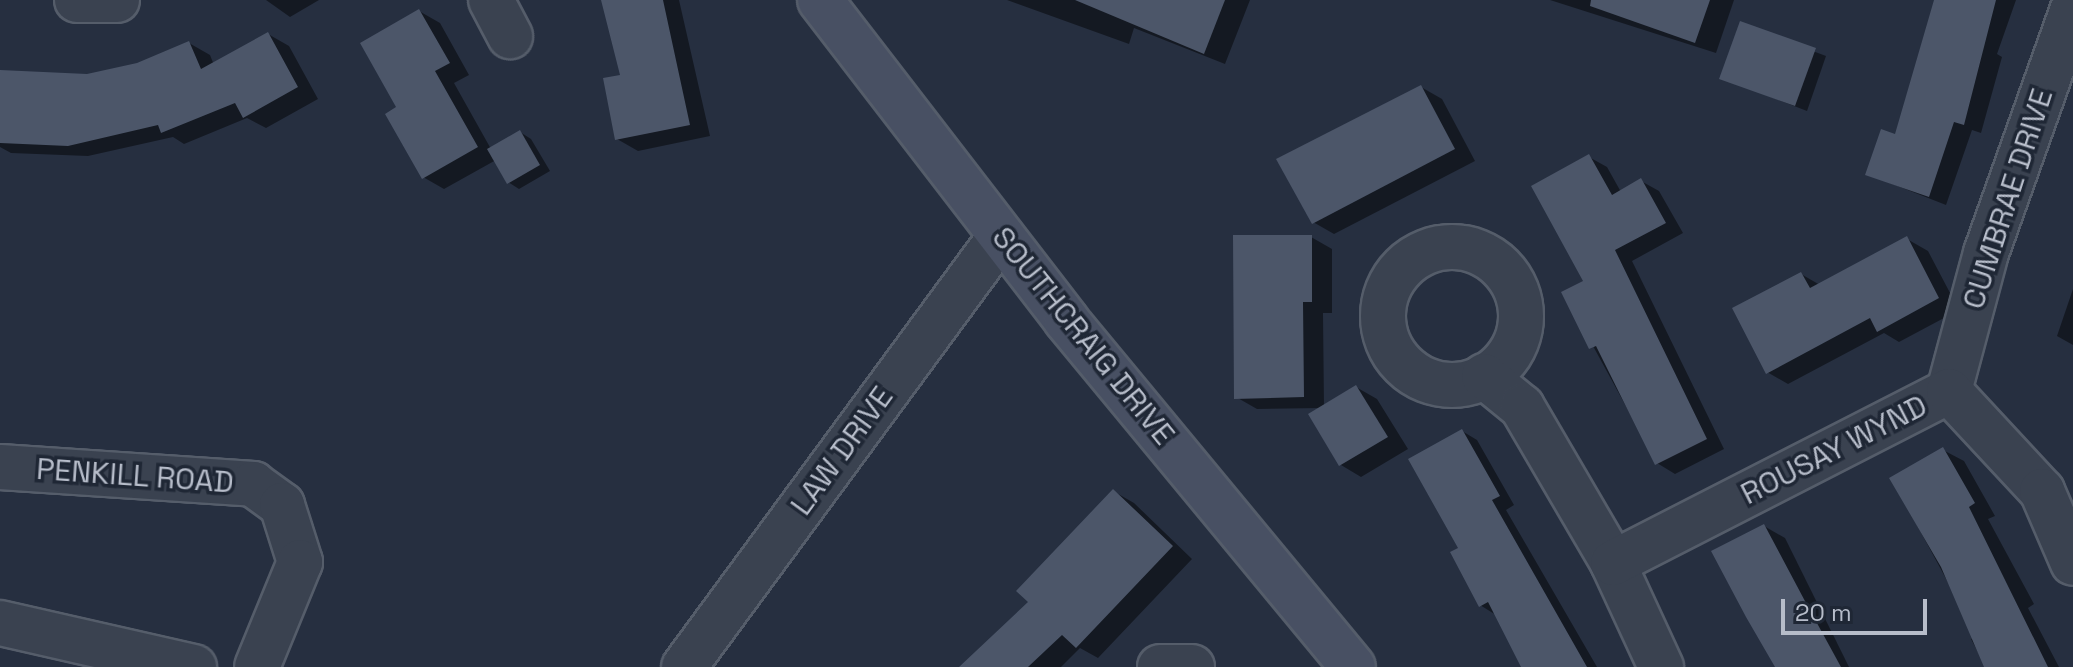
<!DOCTYPE html>
<html>
<head>
<meta charset="utf-8">
<style>
  body { margin:0 }
  #map { position:relative; width:2073px; height:667px; overflow:hidden; background:#262f40; font-family:"Space Grotesk",sans-serif }
  div>[style] { position:absolute }
  .shadow>* { inset:0; background:#0007 }
  .building>* { inset:0; background:#4c5669 }
  .roads { filter:drop-shadow(2px 0 #555d6a) drop-shadow(-2px 0 #555d6a) drop-shadow(0 2px #555d6a) drop-shadow(0 -2px #555d6a) }
  .street>* { height:44px; margin:-22px; padding:0 22px; transform-origin:22px; border-radius:22px; background:#3a4250 }
  .street>.ring { margin:-22px; padding:0; box-sizing:content-box; background:none; border:44px solid #3a4250; border-radius:50% }
  .secondary>* { height:44px; margin:-22px; padding:0 22px; transform-origin:22px; border-radius:22px; background:#485063 }
  span { translate:-50% -50%; white-space:nowrap; text-align:center; line-height:1.15; -webkit-text-stroke:7px #1f2735; paint-order:stroke }
  .street-label { font-size:30px; color:#b7bdca }
  .scale { position:absolute; left:1781px; top:599px; width:146px; height:36px; box-sizing:border-box; border:4px solid #b7bdca; border-top:0; padding-left:10px; font-size:24px; line-height:28px; white-space:nowrap; color:#b7bdca; -webkit-text-stroke:6px #1f2735; paint-order:stroke }
</style>
</head>
<body>
<div id="map">
  <div class="shadow">
    <div style="clip-path:polygon(266px 0,319px 0,290px 17px)"></div>
    <div style="clip-path:polygon(603px 0,679px 0,710px 136px,638px 151px,617px 139px,623px 76px)"></div>
    <div style="clip-path:polygon(1007px 0,1250px 0,1225px 64px,1134px 28px,1129px 44px)"></div>
    <div style="clip-path:polygon(1550px 0,1734px 0,1716px 53px)"></div>
    <div style="clip-path:polygon(1937px 0,2016px 0,1997px 54px,2002px 57px,1981px 133px,1972px 130px,1946px 205px,1867px 174px,1896px 137px)"></div>
    <div style="clip-path:polygon(419px 11px,440px 23px,469px 75px,454px 83px,491px 149px,520px 132px,531px 139px,550px 171px,519px 189px,508px 182px,496px 160px,444px 189px,423px 177px,399px 108px)"></div>
    <div style="clip-path:polygon(1741px 24px,1826px 56px,1807px 111px,1722px 78px)"></div>
    <div style="clip-path:polygon(268px 34px,289px 46px,318px 99px,266px 128px,247px 118px,184px 144px,173px 137px,88px 156px,11px 153px,0 147px,0 72px,87px 76px,137px 65px,189px 43px,210px 55px,214px 65px)"></div>
    <div style="clip-path:polygon(1421px 87px,1442px 99px,1475px 161px,1334px 234px,1313px 222px,1279px 160px)"></div>
    <div style="clip-path:polygon(1589px 157px,1607px 167px,1621px 192px,1641px 181px,1659px 191px,1683px 233px,1632px 261px,1724px 449px,1675px 474px,1657px 463px,1564px 293px,1586px 282px)"></div>
    <div style="clip-path:polygon(1311px 237px,1332px 249px,1332px 313px,1323px 313px,1324px 407px,1356px 387px,1377px 399px,1408px 449px,1361px 477px,1341px 465px,1322px 408px,1257px 409px,1236px 397px)"></div>
    <div style="clip-path:polygon(1907px 239px,1928px 251px,1959px 310px,1899px 342px,1884px 333px,1788px 384px,1767px 372px,1801px 274px,1820px 285px)"></div>
    <div style="clip-path:polygon(2073px 289px,2073px 345px,2057px 336px)"></div>
    <div style="clip-path:polygon(1462px 431px,1477px 440px,1514px 505px,1506px 510px,1597px 667px,1523px 667px,1496px 615px,1480px 605px,1461px 548px)"></div>
    <div style="clip-path:polygon(1943px 450px,1964px 461px,1995px 516px,1988px 519px,2034px 604px,2028px 608px,2059px 667px,1986px 667px,1971px 639px,1977px 636px,1892px 479px)"></div>
    <div style="clip-path:polygon(1113px 491px,1134px 503px,1192px 559px,1098px 658px,1080px 648px,1061px 667px,962px 667px,1031px 602px)"></div>
    <div style="clip-path:polygon(1764px 526px,1785px 538px,1849px 667px,1781px 667px)"></div>
  </div>
  <div class="building">
    <div style="clip-path:polygon(601px 0,663px 0,690px 125px,615px 140px,603px 78px,620px 75px)"></div>
    <div style="clip-path:polygon(1075px 0,1225px 0,1204px 54px)"></div>
    <div style="clip-path:polygon(1591px 0,1710px 0,1695px 43px,1590px 6px)"></div>
    <div style="clip-path:polygon(1934px 0,1996px 0,1964px 125px,1954px 122px,1929px 197px,1865px 175px,1881px 129px,1895px 134px)"></div>
    <div style="clip-path:polygon(419px 9px,450px 63px,435px 71px,478px 147px,422px 179px,385px 114px,396px 107px,360px 43px)"></div>
    <div style="clip-path:polygon(1740px 21px,1816px 48px,1795px 106px,1719px 79px)"></div>
    <div style="clip-path:polygon(268px 32px,298px 87px,243px 118px,235px 103px,161px 133px,158px 125px,68px 146px,0 143px,0 70px,87px 74px,137px 63px,189px 41px,201px 69px)"></div>
    <div style="clip-path:polygon(1421px 85px,1455px 149px,1312px 224px,1276px 159px)"></div>
    <div style="clip-path:polygon(520px 130px,540px 165px,507px 184px,487px 149px)"></div>
    <div style="clip-path:polygon(1589px 154px,1612px 195px,1641px 178px,1666px 223px,1615px 250px,1707px 439px,1655px 465px,1596px 346px,1589px 349px,1561px 292px,1583px 281px,1531px 186px)"></div>
    <div style="clip-path:polygon(1233px 235px,1312px 235px,1312px 302px,1303px 302px,1304px 397px,1234px 399px)"></div>
    <div style="clip-path:polygon(1907px 236px,1939px 298px,1877px 332px,1870px 318px,1766px 374px,1732px 308px,1801px 272px,1810px 288px)"></div>
    <div style="clip-path:polygon(1356px 385px,1388px 437px,1339px 466px,1308px 414px)"></div>
    <div style="clip-path:polygon(1462px 429px,1500px 496px,1492px 500px,1587px 667px,1521px 667px,1488px 602px,1479px 607px,1450px 552px,1458px 548px,1408px 459px)"></div>
    <div style="clip-path:polygon(1943px 447px,1975px 503px,1969px 507px,2048px 667px,1984px 667px,1941px 567px,1889px 478px)"></div>
    <div style="clip-path:polygon(1113px 489px,1173px 546px,1076px 648px,1062px 635px,1028px 667px,959px 667px,1028px 602px,1016px 591px)"></div>
    <div style="clip-path:polygon(1764px 524px,1806px 603px,1841px 667px,1775px 667px,1746px 617px,1711px 551px)"></div>
  </div>
  <div class="roads">
    <div class="street">
      <div style="left:77px;top:0;width:40px"></div>
      <div style="left:491px;top:0;width:41px;rotate:62.2deg"></div>
      <div class="ring" style="left:1383px;top:247px;width:94px;height:94px"></div>
      <div style="left:1484px;top:376px;width:49px;rotate:39.2deg"></div>
      <div style="left:1522px;top:407px;width:181px;rotate:59.7deg"></div>
      <div style="left:1613px;top:563px;width:115px;rotate:65.2deg"></div>
      <div style="left:1949px;top:391px;width:143px;rotate:-75deg"></div>
      <div style="left:1986px;top:253px;width:259px;rotate:-70.4deg"></div>
      <div style="left:0;top:467px;width:254px;rotate:3.8deg"></div>
      <div style="left:253px;top:484px;width:36px;rotate:36deg"></div>
      <div style="left:282px;top:505px;width:60px;rotate:72.5deg"></div>
      <div style="left:300px;top:562px;width:113px;rotate:112.3deg"></div>
      <div style="left:1613px;top:563px;width:377px;rotate:-27.1deg"></div>
      <div style="left:1949px;top:391px;width:137px;rotate:47.1deg"></div>
      <div style="left:2042px;top:491px;width:78px;rotate:66.7deg"></div>
      <div style="left:0;top:623px;width:199px;rotate:12.8deg"></div>
      <div style="left:684px;top:667px;width:535px;rotate:-53.67deg"></div>
      <div style="left:1160px;top:667px;width:32px"></div>
    </div>
    <div class="secondary">
      <div style="left:820px;top:0;width:404px;rotate:52.4deg"></div>
      <div style="left:1066px;top:320px;width:450px;rotate:50.4deg"></div>
    </div>
  </div>
  <div class="street-label">
    <span style="left:2008px;top:199px;rotate:-72deg">CUMBRAE DRIVE</span>
    <span style="left:1083px;top:336px;rotate:51deg">SOUTHCRAIG DRIVE</span>
    <span style="left:1834px;top:450px;rotate:-27deg">ROUSAY WYND</span>
    <span style="left:842px;top:451px;rotate:-54deg">LAW DRIVE</span>
    <span style="left:135px;top:476px;rotate:4deg">PENKILL ROAD</span>
  </div>
  <div class="scale">20 m</div>
</div>
</body>
</html>
